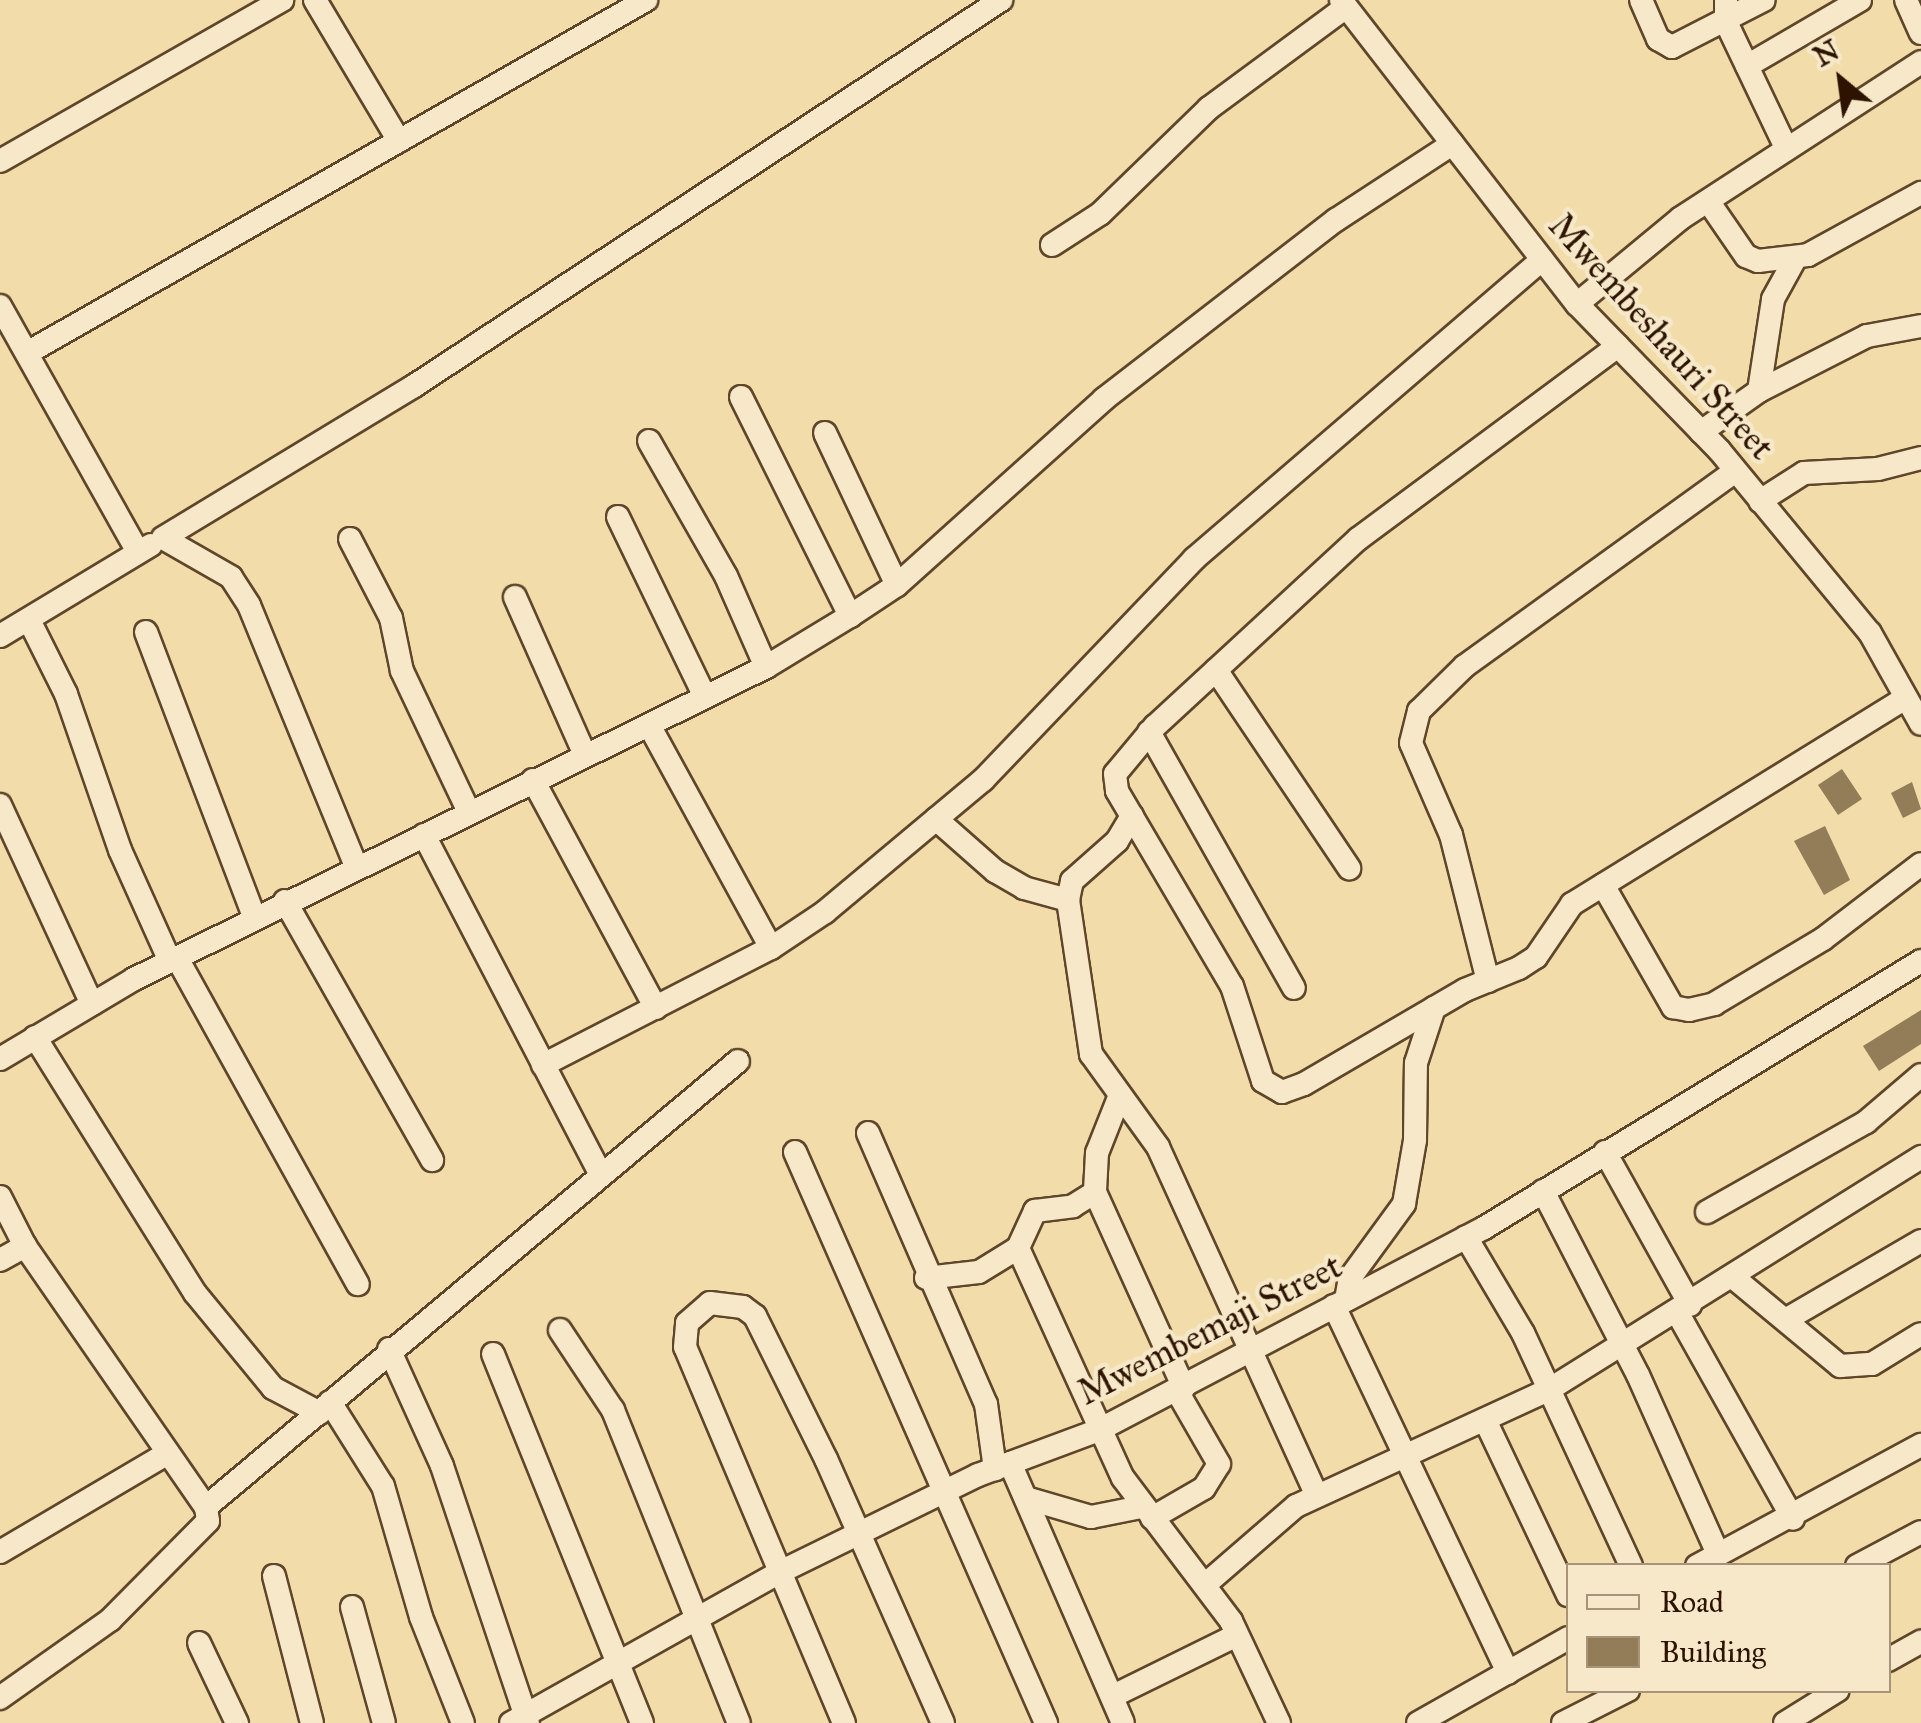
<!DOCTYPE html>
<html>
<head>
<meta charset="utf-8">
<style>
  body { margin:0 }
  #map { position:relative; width:1921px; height:1723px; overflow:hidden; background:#f1dcaa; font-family:"IM FELL Great Primer",serif }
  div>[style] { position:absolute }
  .building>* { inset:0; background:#937c58 }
  .roads { filter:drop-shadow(2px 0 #5f462a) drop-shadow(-2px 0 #5f462a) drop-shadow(0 2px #5f462a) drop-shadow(0 -2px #5f462a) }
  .minor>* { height:22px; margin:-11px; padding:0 11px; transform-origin:11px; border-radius:11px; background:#f6e8c8 }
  span { translate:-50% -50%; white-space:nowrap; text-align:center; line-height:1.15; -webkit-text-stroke:9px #f6e8c8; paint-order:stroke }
  .street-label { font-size:35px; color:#2e1400 }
  .legend { position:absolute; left:1566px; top:1563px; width:325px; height:130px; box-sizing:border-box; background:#f6e8c8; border:2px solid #a69378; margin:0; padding:12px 18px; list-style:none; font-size:30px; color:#2e1400 }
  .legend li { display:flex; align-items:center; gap:20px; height:50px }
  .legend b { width:50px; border:2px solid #a69378 }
  .north { position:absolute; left:1791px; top:30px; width:100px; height:100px; -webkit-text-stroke:8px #f6e8c8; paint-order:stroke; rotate:331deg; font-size:28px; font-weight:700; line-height:40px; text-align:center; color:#2e1400 }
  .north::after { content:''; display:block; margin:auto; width:35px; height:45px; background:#2e1400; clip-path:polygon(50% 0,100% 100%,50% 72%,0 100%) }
</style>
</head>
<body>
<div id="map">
  <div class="building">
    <div style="clip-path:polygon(1842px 769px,1862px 799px,1838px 815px,1818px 785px)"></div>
    <div style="clip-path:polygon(1912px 782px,1921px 809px,1903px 818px,1891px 793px)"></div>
    <div style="clip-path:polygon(1825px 826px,1850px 880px,1824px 895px,1794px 841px)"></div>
    <div style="clip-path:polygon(1921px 1010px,1921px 1044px,1879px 1071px,1863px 1046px)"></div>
  </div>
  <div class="roads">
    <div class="minor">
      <div style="left:315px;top:0;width:164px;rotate:59.2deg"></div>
      <div style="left:1341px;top:0;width:385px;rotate:52.2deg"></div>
      <div style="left:1577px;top:304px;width:204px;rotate:45.8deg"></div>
      <div style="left:1719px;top:450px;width:237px;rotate:50.5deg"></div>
      <div style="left:1870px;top:633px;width:104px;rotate:60.7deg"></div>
      <div style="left:1641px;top:0;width:43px;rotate:66.4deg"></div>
      <div style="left:1658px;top:39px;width:16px;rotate:30deg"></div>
      <div style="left:1672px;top:47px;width:103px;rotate:-27.1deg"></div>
      <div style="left:1726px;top:0;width:22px;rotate:90deg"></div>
      <div style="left:1726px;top:22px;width:140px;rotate:64.5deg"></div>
      <div style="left:1906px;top:0;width:36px;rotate:66deg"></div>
      <div style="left:1747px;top:66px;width:131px;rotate:-30.3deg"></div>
      <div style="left:0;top:161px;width:325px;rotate:-29.7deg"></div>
      <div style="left:1708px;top:201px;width:67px;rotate:55.4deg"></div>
      <div style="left:1746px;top:256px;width:13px;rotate:23deg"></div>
      <div style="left:1758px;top:261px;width:50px;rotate:-6.8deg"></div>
      <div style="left:1808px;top:255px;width:129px;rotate:-28.8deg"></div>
      <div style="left:1052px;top:245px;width:57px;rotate:-32.9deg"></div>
      <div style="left:1100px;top:214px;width:152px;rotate:-44.2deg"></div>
      <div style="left:1209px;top:108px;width:170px;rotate:-36.4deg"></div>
      <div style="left:1577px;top:304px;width:135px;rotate:-39.6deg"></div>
      <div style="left:1681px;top:218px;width:286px;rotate:-33deg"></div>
      <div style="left:0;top:306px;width:282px;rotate:60.7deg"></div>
      <div style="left:1618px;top:346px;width:324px;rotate:143.4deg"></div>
      <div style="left:1358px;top:539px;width:276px;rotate:137.3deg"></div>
      <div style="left:1155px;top:726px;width:62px;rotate:129.8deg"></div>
      <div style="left:1115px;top:774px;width:17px;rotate:83deg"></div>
      <div style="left:1117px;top:791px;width:226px;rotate:59.5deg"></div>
      <div style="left:1232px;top:986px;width:100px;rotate:71.9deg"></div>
      <div style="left:1263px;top:1081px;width:22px;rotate:30deg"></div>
      <div style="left:1282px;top:1092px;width:23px;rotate:-20deg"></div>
      <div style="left:1304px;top:1084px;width:186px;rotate:-30.3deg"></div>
      <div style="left:1465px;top:990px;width:58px;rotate:-22.2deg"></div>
      <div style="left:1519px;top:968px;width:20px;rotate:-33deg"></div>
      <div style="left:1536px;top:957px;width:64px;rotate:-55.8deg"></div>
      <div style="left:1572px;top:904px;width:392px;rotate:-31.7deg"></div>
      <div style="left:27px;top:353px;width:713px;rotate:-29.7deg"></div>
      <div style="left:1759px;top:391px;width:93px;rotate:-81.3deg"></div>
      <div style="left:1773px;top:299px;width:46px;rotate:-61.2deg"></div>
      <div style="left:741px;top:397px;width:245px;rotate:63.5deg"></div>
      <div style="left:1701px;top:432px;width:71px;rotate:-35.3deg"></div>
      <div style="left:1759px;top:391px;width:121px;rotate:-27deg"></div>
      <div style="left:1867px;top:336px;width:55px;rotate:-10.5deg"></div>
      <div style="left:825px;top:433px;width:168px;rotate:64.7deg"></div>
      <div style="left:649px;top:441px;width:155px;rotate:60.3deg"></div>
      <div style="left:726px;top:576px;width:99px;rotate:66.3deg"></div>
      <div style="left:1760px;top:501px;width:52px;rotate:-32.5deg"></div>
      <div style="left:1804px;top:473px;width:74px;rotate:-3.1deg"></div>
      <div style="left:1878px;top:469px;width:44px;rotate:-14.3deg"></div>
      <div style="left:618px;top:517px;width:200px;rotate:64.2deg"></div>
      <div style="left:350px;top:539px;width:89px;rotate:62.6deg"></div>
      <div style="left:391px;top:618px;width:54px;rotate:78.3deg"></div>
      <div style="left:402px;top:671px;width:156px;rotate:64.6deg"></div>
      <div style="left:515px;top:597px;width:171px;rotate:66.1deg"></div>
      <div style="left:29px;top:620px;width:83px;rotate:63.4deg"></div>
      <div style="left:66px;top:694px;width:165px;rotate:70.9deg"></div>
      <div style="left:120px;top:850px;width:122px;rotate:65.8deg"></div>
      <div style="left:146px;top:632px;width:307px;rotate:69.2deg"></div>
      <div style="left:0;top:636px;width:176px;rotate:-31.1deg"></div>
      <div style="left:1216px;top:670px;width:239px;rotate:56.1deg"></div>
      <div style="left:649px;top:725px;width:254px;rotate:61.3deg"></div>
      <div style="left:1149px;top:732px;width:294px;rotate:60.5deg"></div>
      <div style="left:533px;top:780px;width:259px;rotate:61.7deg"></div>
      <div style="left:0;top:805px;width:219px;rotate:65.2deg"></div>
      <div style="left:1132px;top:816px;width:29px;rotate:121deg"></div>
      <div style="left:1117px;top:841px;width:60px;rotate:138.4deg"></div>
      <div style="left:1072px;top:881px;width:19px;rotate:102deg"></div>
      <div style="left:1068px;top:900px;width:156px;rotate:81.5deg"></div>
      <div style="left:1091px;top:1054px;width:115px;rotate:54.2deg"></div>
      <div style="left:1158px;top:1147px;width:381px;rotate:65.5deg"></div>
      <div style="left:936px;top:819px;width:79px;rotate:41.4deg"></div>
      <div style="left:995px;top:871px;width:34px;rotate:30deg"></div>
      <div style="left:1024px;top:888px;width:46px;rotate:15.3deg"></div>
      <div style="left:424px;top:835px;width:381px;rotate:62.5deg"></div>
      <div style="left:356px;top:866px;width:282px;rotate:-112.3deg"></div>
      <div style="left:249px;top:605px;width:33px;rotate:-123deg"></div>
      <div style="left:231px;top:577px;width:78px;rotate:-150.2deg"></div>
      <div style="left:163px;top:538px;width:293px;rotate:-31.2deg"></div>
      <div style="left:414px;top:386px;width:703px;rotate:-33.33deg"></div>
      <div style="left:1603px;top:885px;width:141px;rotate:60.2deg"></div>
      <div style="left:1673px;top:1007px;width:16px;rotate:11deg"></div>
      <div style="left:1689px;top:1010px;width:26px;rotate:-13deg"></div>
      <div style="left:1714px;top:1004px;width:127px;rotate:-30.8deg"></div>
      <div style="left:1823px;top:939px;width:123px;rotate:-37.4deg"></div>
      <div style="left:285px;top:901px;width:298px;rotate:60.4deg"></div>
      <div style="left:177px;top:958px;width:373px;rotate:61deg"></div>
      <div style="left:1488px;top:981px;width:151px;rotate:-104.2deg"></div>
      <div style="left:1451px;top:835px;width:100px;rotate:-113.5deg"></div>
      <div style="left:1411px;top:743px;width:33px;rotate:-76deg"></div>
      <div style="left:1419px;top:711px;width:64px;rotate:-44.4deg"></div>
      <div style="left:1465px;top:666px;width:333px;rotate:-35.8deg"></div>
      <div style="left:35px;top:1037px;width:302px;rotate:58deg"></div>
      <div style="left:195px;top:1293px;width:123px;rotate:50.6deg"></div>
      <div style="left:273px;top:1388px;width:53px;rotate:28deg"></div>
      <div style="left:0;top:1059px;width:156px;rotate:-30.8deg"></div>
      <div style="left:134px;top:979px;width:705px;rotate:-26.27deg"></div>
      <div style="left:766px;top:667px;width:98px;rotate:-31.3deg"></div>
      <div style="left:850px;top:616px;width:56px;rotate:-33.4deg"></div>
      <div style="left:897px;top:585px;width:278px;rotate:-41.9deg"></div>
      <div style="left:1104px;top:399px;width:293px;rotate:-37.7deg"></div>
      <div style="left:1336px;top:220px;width:139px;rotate:-33.2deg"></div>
      <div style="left:543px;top:1065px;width:256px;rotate:-27.2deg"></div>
      <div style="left:771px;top:948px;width:65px;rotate:-33.7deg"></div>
      <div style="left:825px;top:912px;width:206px;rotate:-39.9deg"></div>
      <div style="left:983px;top:780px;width:306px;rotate:-46.3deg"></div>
      <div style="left:1194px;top:559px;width:459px;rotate:-40.7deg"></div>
      <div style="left:1120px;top:1095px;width:62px;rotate:111.6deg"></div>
      <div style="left:1097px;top:1153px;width:39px;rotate:93deg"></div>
      <div style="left:1095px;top:1192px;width:215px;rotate:65.6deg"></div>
      <div style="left:868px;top:1133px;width:296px;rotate:66.5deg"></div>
      <div style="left:986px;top:1404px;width:66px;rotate:82.1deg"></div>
      <div style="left:795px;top:1152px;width:624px;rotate:66.27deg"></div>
      <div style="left:1605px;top:1152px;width:175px;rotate:60.9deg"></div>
      <div style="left:1543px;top:1191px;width:207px;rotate:62.7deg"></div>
      <div style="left:1638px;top:1375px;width:196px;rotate:65.9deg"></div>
      <div style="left:0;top:1197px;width:55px;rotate:63deg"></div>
      <div style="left:25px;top:1246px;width:318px;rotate:55.3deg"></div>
      <div style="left:206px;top:1507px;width:14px;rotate:82deg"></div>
      <div style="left:208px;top:1521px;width:139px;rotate:134.7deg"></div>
      <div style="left:110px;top:1620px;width:135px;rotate:144.7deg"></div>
      <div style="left:1707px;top:1212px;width:183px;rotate:-29.5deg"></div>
      <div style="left:1866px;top:1122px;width:72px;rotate:-40.5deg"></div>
      <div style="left:1466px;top:1237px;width:112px;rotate:59.3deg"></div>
      <div style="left:1523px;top:1333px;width:257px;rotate:65.1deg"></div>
      <div style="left:1018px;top:1248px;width:253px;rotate:65.5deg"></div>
      <div style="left:1123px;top:1478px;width:179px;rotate:52.9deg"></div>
      <div style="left:1231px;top:1621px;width:113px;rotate:64.8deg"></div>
      <div style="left:0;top:1260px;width:29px;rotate:-29deg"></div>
      <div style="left:926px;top:1278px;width:53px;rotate:-6.5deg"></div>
      <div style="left:979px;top:1272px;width:46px;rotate:-31.6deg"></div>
      <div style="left:1018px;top:1248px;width:41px;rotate:-65.3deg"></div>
      <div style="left:1035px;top:1211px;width:38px;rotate:-7deg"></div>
      <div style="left:1073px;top:1206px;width:26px;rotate:-32deg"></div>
      <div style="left:1734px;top:1278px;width:138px;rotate:39.7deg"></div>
      <div style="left:1840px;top:1366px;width:32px;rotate:-4deg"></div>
      <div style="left:1872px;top:1364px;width:57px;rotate:-31.5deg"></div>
      <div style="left:1346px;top:1300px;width:22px;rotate:-80deg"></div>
      <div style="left:1350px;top:1278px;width:92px;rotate:-53.9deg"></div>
      <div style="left:1404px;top:1204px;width:65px;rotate:-80.2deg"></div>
      <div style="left:1415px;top:1140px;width:77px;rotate:-89.3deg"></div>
      <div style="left:1416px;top:1063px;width:58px;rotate:-71.9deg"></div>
      <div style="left:1334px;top:1306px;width:406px;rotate:64.6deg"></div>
      <div style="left:1677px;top:1312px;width:237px;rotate:60.7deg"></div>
      <div style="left:1787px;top:1319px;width:155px;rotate:-30.2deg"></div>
      <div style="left:560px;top:1330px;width:96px;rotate:56.5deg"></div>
      <div style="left:613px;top:1410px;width:337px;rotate:68.1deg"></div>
      <div style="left:389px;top:1349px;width:128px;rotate:65.6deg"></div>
      <div style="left:442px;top:1466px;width:271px;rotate:71.5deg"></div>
      <div style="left:493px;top:1354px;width:398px;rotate:68deg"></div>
      <div style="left:330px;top:1402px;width:99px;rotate:57.8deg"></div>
      <div style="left:383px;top:1486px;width:136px;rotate:73.8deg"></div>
      <div style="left:421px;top:1617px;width:114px;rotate:68.4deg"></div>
      <div style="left:1485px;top:1420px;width:194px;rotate:64.6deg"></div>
      <div style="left:1010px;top:1463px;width:283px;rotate:66.5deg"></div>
      <div style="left:1026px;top:1498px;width:68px;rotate:16.3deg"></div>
      <div style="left:1091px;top:1517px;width:51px;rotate:-11.3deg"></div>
      <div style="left:206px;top:1507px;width:694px;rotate:-39.97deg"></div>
      <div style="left:1152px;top:1518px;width:60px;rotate:-30deg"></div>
      <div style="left:1204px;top:1488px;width:28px;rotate:-58deg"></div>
      <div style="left:1219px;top:1464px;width:84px;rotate:-119.9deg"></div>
      <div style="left:0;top:1552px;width:195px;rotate:-30.5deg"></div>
      <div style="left:1697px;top:1566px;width:255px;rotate:-28.4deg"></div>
      <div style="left:1857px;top:1566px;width:72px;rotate:-28deg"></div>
      <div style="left:274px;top:1576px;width:152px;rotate:75.5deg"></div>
      <div style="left:1207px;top:1583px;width:118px;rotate:-40.9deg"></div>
      <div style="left:1296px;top:1506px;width:280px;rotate:-24.7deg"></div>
      <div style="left:1550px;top:1389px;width:438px;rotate:-32deg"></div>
      <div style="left:352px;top:1607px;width:120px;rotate:74.6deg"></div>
      <div style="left:199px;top:1643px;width:89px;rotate:64.6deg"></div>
      <div style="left:1888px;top:1660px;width:38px;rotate:-29deg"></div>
      <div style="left:1113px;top:1696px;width:138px;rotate:-26.2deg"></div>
      <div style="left:511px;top:1723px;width:308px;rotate:-29.3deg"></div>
      <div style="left:780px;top:1572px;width:220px;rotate:-26.1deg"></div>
      <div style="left:978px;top:1475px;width:129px;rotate:-20.4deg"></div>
      <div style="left:1099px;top:1430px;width:435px;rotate:-27.7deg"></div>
      <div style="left:1484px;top:1228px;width:512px;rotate:-31.42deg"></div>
      <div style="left:844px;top:1723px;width:408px;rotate:-112.9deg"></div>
      <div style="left:685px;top:1347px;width:24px;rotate:-85deg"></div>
      <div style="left:687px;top:1323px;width:30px;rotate:-41deg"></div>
      <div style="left:710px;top:1303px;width:33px;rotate:7deg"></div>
      <div style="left:743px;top:1307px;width:15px;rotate:37deg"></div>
      <div style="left:755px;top:1316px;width:160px;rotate:63.6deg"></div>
      <div style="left:826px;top:1459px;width:289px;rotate:66.1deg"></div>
      <div style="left:1418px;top:1723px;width:172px;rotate:-29.5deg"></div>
      <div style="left:1563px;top:1723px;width:73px;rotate:-26.9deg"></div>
      <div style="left:1785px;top:1723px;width:62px;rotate:-31.9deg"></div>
    </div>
  </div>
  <div class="street-label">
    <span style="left:1661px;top:337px;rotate:48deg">Mwembeshauri Street</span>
    <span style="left:1210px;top:1330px;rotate:-27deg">Mwembemaji Street</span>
  </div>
  <ul class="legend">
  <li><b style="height:12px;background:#f6e8c8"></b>Road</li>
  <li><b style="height:28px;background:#937c58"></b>Building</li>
  </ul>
  <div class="north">N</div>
</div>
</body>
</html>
